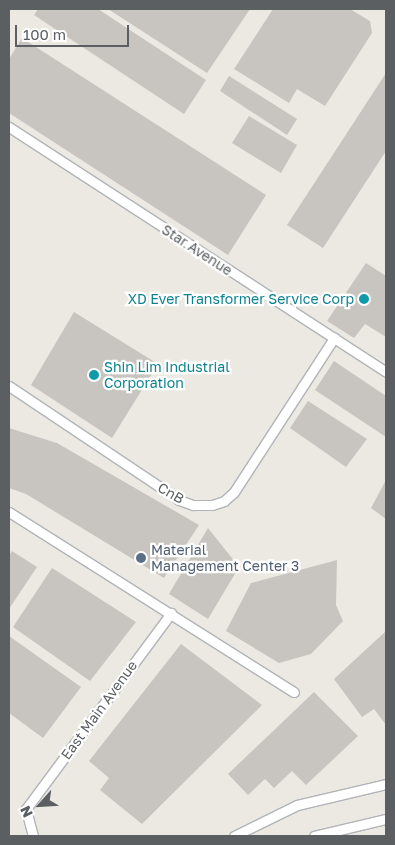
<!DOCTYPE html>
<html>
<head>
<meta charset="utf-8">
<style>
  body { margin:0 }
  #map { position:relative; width:395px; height:845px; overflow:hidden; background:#ece9e3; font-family:"Golos Text",sans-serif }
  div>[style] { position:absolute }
  .building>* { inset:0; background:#c8c4c0 }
  .roads { filter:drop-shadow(1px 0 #b0b4b7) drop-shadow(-1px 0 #b0b4b7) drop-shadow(0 1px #b0b4b7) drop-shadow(0 -1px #b0b4b7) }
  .minor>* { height:9px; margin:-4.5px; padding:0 4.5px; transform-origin:4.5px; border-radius:4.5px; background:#fff }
  .dots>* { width:14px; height:14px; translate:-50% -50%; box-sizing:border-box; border:2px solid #fff; border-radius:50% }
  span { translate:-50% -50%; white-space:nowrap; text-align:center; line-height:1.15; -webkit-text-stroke:4.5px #fff; paint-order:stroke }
  .street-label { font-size:14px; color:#5b5f62 }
  .culture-label { font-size:14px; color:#0d838f }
  .right { translate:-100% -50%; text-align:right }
  .left { translate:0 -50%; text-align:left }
  .service-label { font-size:14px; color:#4e5e75 }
  .frame { position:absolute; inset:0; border:10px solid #5b5f62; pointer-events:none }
  .north { position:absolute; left:15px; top:780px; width:50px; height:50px; -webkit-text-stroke:4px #fff; paint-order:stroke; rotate:244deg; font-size:14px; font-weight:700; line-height:20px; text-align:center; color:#5b5f62 }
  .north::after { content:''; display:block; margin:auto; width:18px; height:22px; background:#5b5f62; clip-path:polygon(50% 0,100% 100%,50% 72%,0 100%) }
  .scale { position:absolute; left:15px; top:25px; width:114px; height:22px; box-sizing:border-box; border:2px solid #5b5f62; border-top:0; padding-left:6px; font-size:15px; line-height:18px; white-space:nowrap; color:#5b5f62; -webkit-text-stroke:4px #fff; paint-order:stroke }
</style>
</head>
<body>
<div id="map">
  <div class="building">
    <div style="clip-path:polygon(38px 9px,98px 9px,206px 80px,184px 114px,34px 15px)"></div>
    <div style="clip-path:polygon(108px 9px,250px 9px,207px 73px)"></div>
    <div style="clip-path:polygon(273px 9px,350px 9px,370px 21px,372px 33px,325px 106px,297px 89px,289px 103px,234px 69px)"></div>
    <div style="clip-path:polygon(22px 38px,266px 195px,228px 255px,9px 113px,9px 59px)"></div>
    <div style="clip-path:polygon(386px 73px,386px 151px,323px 248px,287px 225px)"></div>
    <div style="clip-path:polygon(229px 76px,297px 119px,287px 135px,220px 91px)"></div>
    <div style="clip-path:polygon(249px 116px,297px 145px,281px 173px,232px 143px)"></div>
    <div style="clip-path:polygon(366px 263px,386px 276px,386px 337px,365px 324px,354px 338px,327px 321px)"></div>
    <div style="clip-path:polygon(74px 312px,158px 364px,112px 438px,31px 385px)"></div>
    <div style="clip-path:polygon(334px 361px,386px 396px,386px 437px,315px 390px)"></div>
    <div style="clip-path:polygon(308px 401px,367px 439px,346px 467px,290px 428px)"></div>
    <div style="clip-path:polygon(9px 428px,57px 443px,199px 525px,164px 578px,26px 494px,9px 488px)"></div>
    <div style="clip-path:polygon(386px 480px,386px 519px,371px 508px)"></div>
    <div style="clip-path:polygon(208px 528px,239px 567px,208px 619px,169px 594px)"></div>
    <div style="clip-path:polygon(12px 551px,37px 567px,9px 609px,9px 556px)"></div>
    <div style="clip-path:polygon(337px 560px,336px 605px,343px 621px,311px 654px,279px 663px,226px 631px,251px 583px)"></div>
    <div style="clip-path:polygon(52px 568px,136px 622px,90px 681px,13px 627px)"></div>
    <div style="clip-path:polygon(386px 631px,386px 725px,374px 709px,362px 717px,334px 679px)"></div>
    <div style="clip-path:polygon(9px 636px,81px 687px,43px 738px,9px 713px)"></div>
    <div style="clip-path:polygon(181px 644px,262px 705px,142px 824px,100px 790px,109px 778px,89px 761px)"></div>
    <div style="clip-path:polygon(314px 692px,358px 736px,306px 785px,292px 771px,274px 788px,265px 779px,248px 795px,228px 774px)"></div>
  </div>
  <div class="roads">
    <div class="minor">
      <div style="left:9px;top:127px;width:450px;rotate:33deg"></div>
      <div style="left:9px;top:386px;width:205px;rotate:33.8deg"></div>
      <div style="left:179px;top:500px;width:15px;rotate:20deg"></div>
      <div style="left:193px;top:505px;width:19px"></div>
      <div style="left:212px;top:505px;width:13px;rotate:-18deg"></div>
      <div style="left:224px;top:501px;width:13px;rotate:-42deg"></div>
      <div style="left:234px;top:492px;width:184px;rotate:-57deg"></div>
      <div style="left:9px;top:512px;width:337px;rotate:32.3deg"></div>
      <div style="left:33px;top:836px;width:28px;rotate:-105deg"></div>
      <div style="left:26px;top:809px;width:244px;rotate:-53.5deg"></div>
      <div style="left:234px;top:836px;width:70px;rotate:-26.2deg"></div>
      <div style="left:297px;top:805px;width:91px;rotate:-13.3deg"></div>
      <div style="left:314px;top:836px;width:74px;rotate:-13.3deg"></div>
    </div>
  </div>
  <div class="dots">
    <div style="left:364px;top:299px;background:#0f9aa8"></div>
    <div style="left:94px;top:375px;background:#0f9aa8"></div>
    <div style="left:141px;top:558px;background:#5c6f8a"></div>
  </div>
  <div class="street-label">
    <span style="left:197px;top:250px;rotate:33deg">Star Avenue</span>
    <span style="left:171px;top:493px;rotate:30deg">CnB</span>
    <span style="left:99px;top:710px;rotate:-54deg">East Main Avenue</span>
  </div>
  <div class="culture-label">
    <span class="right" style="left:354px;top:299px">XD Ever Transformer Service Corp</span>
    <span class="left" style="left:104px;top:375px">Shin Lim Industrial<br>Corporation</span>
  </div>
  <div class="service-label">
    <span class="left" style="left:151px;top:558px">Material<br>Management Center 3</span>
  </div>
  <div class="frame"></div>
  <div class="north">N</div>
  <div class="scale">100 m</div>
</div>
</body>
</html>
